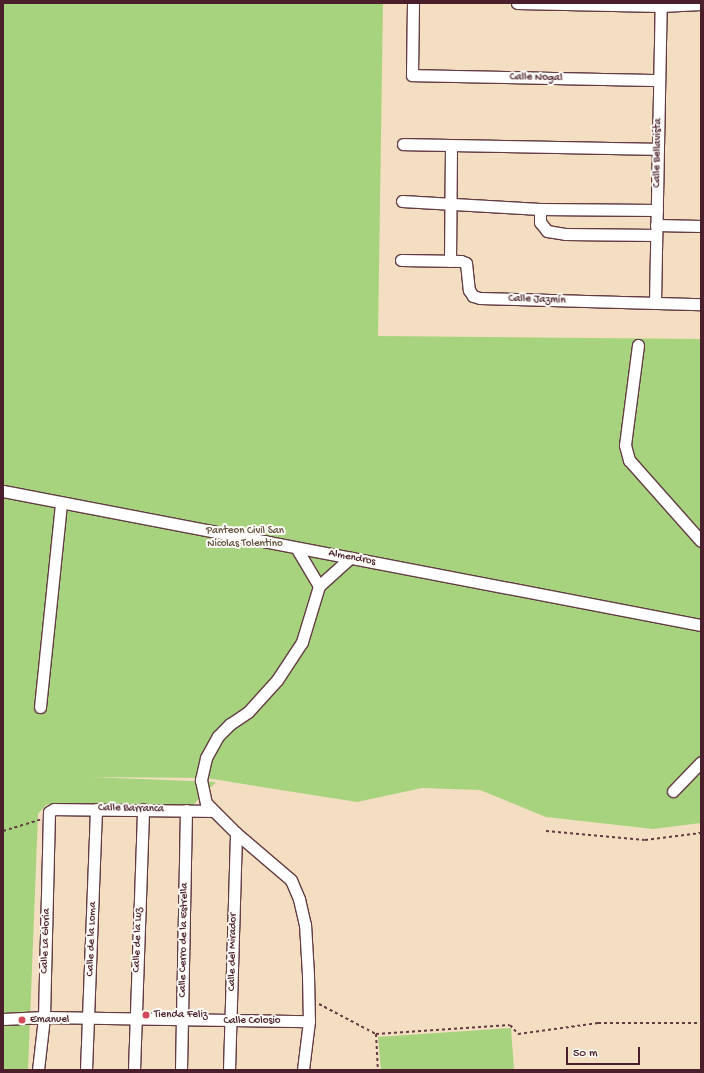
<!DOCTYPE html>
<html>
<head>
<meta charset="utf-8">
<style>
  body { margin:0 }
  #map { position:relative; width:704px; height:1073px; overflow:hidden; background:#f3dec1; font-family:"Gochi Hand",sans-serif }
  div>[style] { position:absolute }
  .green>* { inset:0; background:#a7d37f }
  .path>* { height:2px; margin-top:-1px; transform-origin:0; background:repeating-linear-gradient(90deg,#633c42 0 3px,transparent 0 6px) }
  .roads { filter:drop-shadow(1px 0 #633c42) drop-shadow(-1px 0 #633c42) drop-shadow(0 1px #633c42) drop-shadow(0 -1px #633c42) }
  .minor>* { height:11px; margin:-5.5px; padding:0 5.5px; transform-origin:5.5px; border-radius:5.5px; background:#fff }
  .dots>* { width:11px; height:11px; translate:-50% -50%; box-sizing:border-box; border:2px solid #fdfcf7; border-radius:50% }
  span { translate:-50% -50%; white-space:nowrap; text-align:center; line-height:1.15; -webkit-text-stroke:4px #fdfcf7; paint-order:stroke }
  .street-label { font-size:11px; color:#4a1f2b }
  .park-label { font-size:11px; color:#654 }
  .poi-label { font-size:11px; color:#4a1f2b }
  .left { translate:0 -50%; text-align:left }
  .frame { position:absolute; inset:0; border:4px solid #4a1f2b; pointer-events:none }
  .scale { position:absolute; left:566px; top:1047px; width:74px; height:18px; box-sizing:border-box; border:2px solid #4a1f2b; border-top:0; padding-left:5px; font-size:12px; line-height:14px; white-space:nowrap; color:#4a1f2b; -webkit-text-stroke:3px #fdfcf7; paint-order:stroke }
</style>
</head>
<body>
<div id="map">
  <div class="green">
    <div style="clip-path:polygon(3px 3px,383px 3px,378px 336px,701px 339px,701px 823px,653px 829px,546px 817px,480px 790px,422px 788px,357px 802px,206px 778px,91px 777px,216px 782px,190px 808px,57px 803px,46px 805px,38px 814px,28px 1070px,3px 1070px)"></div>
    <div style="clip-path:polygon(511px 1028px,514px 1070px,381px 1070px,378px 1037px)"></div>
  </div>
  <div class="path">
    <div style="left:3px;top:831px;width:39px;rotate:-17deg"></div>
    <div style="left:546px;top:831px;width:99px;rotate:5.2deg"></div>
    <div style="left:645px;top:840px;width:56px;rotate:-7.1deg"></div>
    <div style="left:319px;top:1004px;width:64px;rotate:27.8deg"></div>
    <div style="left:376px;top:1034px;width:134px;rotate:-3.8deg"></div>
    <div style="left:510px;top:1025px;width:12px;rotate:48deg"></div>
    <div style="left:518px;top:1034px;width:81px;rotate:-7.8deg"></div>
    <div style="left:598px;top:1023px;width:103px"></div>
    <div style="left:376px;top:1034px;width:36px;rotate:87deg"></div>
  </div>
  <div class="roads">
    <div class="minor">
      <div style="left:413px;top:3px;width:72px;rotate:90.8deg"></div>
      <div style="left:412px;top:75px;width:247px;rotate:1.2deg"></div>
      <div style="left:517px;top:3px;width:144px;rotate:1.2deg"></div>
      <div style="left:661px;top:6px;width:40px;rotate:-2.9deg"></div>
      <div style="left:403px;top:144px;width:255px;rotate:1.1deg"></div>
      <div style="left:402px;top:201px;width:138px;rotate:3.3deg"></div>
      <div style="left:540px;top:209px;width:117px;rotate:0.5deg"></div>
      <div style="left:540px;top:209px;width:13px;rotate:90deg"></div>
      <div style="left:540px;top:222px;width:11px;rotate:52deg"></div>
      <div style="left:547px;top:231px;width:18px;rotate:9deg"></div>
      <div style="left:565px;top:234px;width:91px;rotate:0.6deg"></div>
      <div style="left:656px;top:225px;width:45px;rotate:1.3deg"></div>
      <div style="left:401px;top:260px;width:60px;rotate:1deg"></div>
      <div style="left:461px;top:261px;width:5px;rotate:22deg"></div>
      <div style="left:466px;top:263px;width:27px;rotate:84deg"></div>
      <div style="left:469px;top:290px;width:7px;rotate:56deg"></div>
      <div style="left:473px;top:296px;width:7px;rotate:16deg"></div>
      <div style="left:480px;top:298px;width:221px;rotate:1.6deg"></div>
      <div style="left:450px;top:261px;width:115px;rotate:-89.5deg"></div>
      <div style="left:655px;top:303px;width:300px;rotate:-88.9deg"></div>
      <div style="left:638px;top:345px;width:101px;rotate:97.4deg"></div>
      <div style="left:625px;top:445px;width:16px;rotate:75deg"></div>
      <div style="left:629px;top:460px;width:108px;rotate:48.4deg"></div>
      <div style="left:3px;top:491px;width:711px;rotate:10.87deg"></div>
      <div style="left:297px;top:549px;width:43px;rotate:59.3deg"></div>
      <div style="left:319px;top:586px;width:59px;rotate:106.9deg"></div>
      <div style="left:302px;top:642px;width:45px;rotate:123.3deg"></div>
      <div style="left:277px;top:680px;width:43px;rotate:132.2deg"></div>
      <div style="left:248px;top:712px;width:22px;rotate:146deg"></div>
      <div style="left:230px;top:724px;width:17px;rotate:135deg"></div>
      <div style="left:218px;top:736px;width:25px;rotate:119deg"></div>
      <div style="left:206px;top:758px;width:23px;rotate:103deg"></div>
      <div style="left:201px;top:780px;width:24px;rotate:78deg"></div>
      <div style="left:206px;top:803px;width:42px;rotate:45deg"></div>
      <div style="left:236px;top:833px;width:72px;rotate:40.5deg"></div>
      <div style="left:291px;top:880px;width:21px;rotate:67deg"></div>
      <div style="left:299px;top:899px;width:26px;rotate:77deg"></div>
      <div style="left:305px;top:924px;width:51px;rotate:86.6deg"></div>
      <div style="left:308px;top:975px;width:46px;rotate:88.8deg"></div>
      <div style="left:309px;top:1021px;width:49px;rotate:97deg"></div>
      <div style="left:319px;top:586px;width:42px;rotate:-42.1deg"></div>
      <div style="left:40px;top:707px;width:205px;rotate:-84.1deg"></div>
      <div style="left:673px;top:791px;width:40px;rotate:-46deg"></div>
      <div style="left:3px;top:1019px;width:41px;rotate:-2.8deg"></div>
      <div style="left:44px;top:1017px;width:265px;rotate:0.9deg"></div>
      <div style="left:38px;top:1070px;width:53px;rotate:-83.5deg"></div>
      <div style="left:44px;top:1017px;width:205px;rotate:-88.6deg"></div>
      <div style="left:49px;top:812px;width:6px;rotate:-31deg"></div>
      <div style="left:54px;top:809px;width:159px;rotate:0.7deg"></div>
      <div style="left:86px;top:1070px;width:261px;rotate:-87.8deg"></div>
      <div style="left:134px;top:1070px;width:261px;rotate:-88deg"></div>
      <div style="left:181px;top:1070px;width:260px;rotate:-88.9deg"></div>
      <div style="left:229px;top:1070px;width:237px;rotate:-88.3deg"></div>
    </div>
  </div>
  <div class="dots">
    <div style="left:146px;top:1015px;background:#d1495b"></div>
    <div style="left:22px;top:1020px;background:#d1495b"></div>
  </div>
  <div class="street-label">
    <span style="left:536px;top:78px;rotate:1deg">Calle Nogal</span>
    <span style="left:658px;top:153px;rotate:-89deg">Calle Bellavista</span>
    <span style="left:537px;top:300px;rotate:2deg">Calle Jazmín</span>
    <span style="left:352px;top:558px;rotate:11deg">Almendros</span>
    <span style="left:131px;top:809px;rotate:1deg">Calle Barranca</span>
    <span style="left:92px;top:939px;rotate:-88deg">Calle de la Loma</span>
    <span style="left:138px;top:940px;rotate:-88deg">Calle de la Luz</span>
    <span style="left:184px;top:940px;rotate:-89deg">Calle Cerro de la Estrella</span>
    <span style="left:46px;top:941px;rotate:-88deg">Calle La Gloria</span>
    <span style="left:233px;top:952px;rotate:-89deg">Calle del Mirador</span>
    <span style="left:252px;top:1021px">Calle Colosio</span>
  </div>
  <div class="park-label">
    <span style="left:245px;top:538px">Panteon Civil San<br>Nicolas Tolentino</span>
  </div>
  <div class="poi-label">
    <span class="left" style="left:154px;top:1015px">Tienda Feliz</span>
    <span class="left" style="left:30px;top:1020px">Emanuel</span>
  </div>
  <div class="frame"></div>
  <div class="scale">50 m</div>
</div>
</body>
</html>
